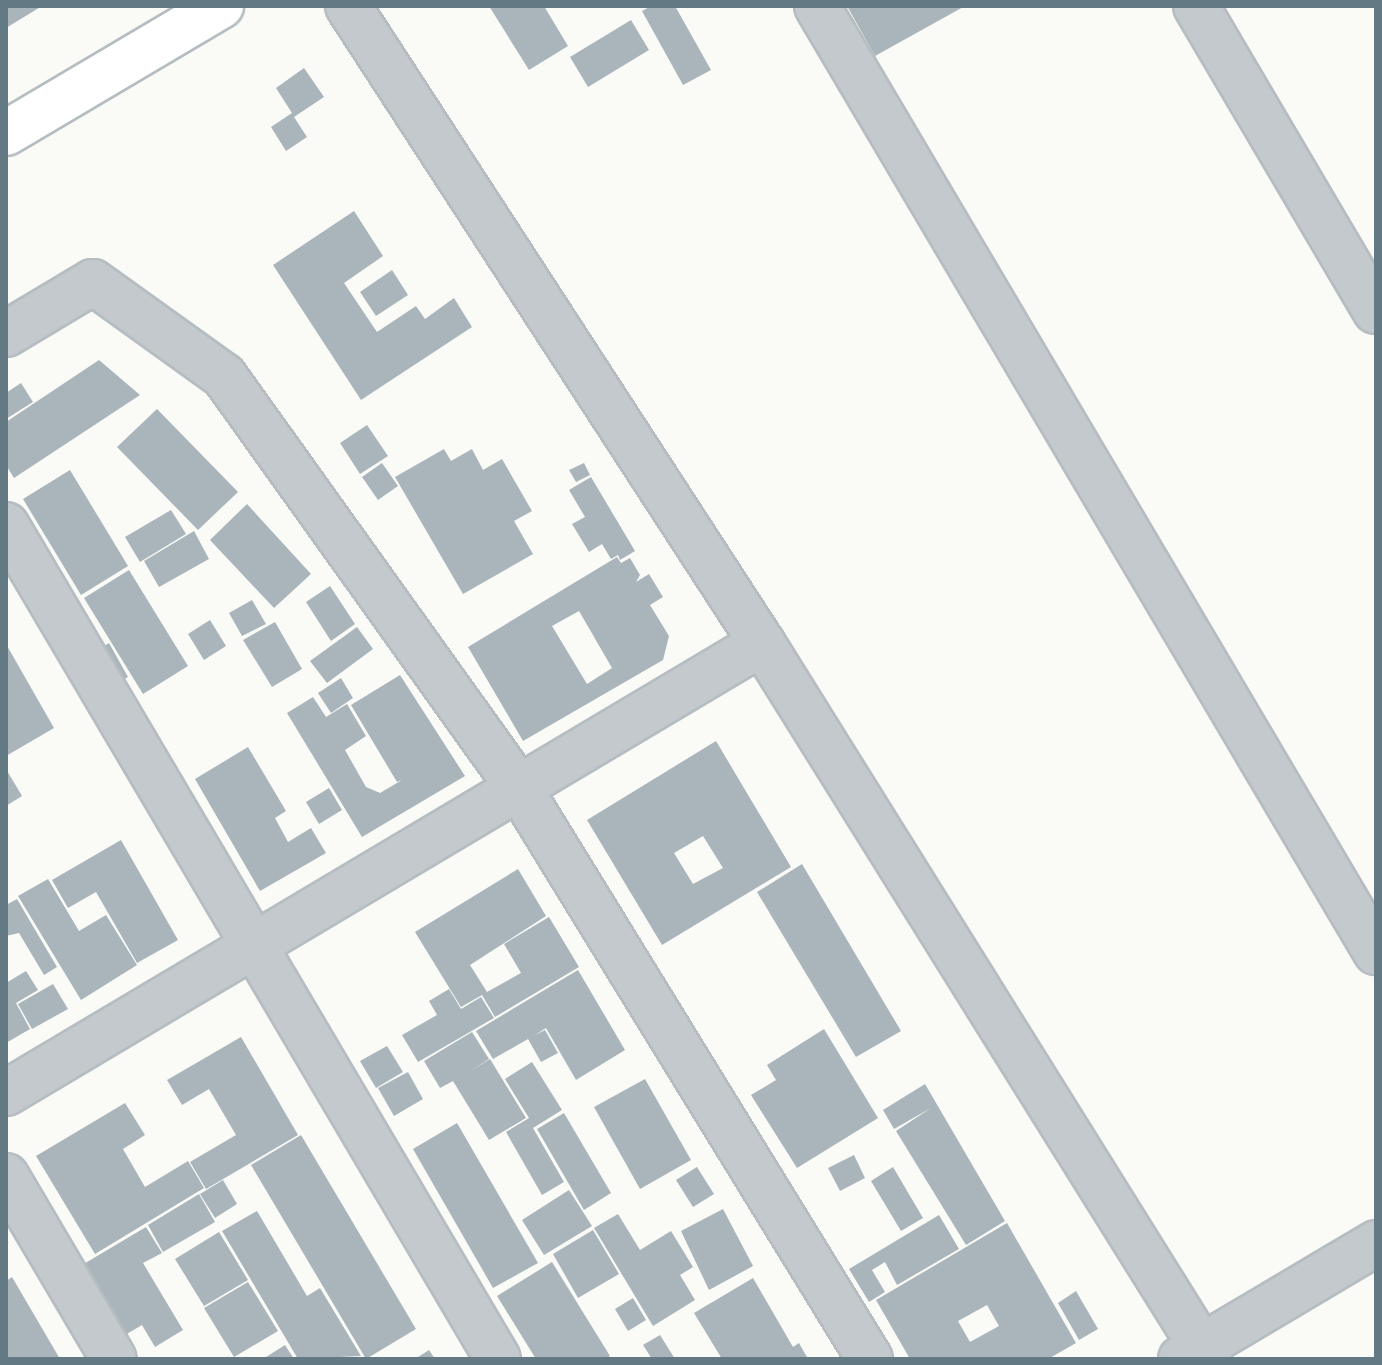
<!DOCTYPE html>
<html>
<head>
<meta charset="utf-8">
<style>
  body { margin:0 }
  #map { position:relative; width:1382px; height:1365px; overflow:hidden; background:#fafaf7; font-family:"Fira Sans",sans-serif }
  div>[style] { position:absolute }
  .building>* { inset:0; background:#a9b5ba }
  .roads { filter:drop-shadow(2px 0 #b5bdc1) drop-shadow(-2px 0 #b5bdc1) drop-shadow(0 2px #b5bdc1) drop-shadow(0 -2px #b5bdc1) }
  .street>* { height:44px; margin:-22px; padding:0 22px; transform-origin:22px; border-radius:22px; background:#c3c9cc }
  .secondary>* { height:44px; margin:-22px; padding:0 22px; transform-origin:22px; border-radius:22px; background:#fff }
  span { translate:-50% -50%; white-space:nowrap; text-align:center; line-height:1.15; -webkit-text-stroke:8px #fff; paint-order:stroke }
  .frame { position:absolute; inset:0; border:8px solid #637a85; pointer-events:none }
</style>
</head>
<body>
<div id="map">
  <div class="building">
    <div style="clip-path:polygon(6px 6px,42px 6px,6px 28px)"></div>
    <div style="clip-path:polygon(489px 6px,544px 6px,568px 46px,529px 70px)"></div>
    <div style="clip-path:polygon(651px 6px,675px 6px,711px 70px,683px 85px,642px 11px)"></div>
    <div style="clip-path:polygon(847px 6px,965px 6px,875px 56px)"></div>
    <div style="clip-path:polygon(631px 20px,649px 50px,588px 87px,570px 57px)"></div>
    <div style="clip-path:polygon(304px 68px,324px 97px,294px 117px,307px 137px,286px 151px,271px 127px,292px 113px,276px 88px)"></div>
    <div style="clip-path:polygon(354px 211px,383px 256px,344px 283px,377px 332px,416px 306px,425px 319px,454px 298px,472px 327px,361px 400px,273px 265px)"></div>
    <div style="clip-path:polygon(392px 270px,408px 295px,376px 316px,360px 292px)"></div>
    <div style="clip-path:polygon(99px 360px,140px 395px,14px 478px,6px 465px,6px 422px)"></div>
    <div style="clip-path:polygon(21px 383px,33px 402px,6px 419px,6px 393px)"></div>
    <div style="clip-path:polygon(157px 409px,238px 492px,198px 530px,117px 447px)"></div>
    <div style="clip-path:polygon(367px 425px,388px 456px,360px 474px,340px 443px)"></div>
    <div style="clip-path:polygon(444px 449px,451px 461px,472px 449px,483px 470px,502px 459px,532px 511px,514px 521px,533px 554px,463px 594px,395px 477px)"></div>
    <div style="clip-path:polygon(382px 463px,398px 486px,378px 500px,362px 477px)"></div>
    <div style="clip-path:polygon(584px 463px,590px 475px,576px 482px,569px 470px)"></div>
    <div style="clip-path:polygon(70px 470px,128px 566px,81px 595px,23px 499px)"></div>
    <div style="clip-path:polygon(591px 477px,635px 551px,620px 560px,618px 555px,611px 559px,602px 544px,589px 552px,572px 524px,585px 517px,569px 490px)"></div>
    <div style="clip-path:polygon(247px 504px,311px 574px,274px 608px,210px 540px)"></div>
    <div style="clip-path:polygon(171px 510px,186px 534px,140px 562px,125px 537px)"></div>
    <div style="clip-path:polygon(194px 531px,209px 559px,159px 587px,144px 561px)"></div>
    <div style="clip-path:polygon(evenodd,617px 557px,621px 563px,630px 558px,640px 575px,636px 582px,649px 574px,663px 597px,650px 605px,669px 636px,663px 660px,523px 741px,468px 647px,617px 557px,579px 611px,612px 668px,587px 684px,552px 626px,579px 611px)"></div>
    <div style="clip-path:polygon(129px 570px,188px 666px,143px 694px,84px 598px)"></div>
    <div style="clip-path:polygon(330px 586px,355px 624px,331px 641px,306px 602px)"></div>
    <div style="clip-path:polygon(252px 600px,266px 624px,242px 636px,229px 613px)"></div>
    <div style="clip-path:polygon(210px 620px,226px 646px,204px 660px,188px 634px)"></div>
    <div style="clip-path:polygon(275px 622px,302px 669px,272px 687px,243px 640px)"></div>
    <div style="clip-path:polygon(357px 627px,373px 649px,327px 683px,310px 661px)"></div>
    <div style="clip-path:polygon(109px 643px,128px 677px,115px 684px,96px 651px)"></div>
    <div style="clip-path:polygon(6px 644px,54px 728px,6px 756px)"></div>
    <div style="clip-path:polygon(400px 675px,465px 776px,362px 837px,287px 713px,313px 697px,326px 717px,347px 704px,366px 736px,345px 750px,366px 787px,380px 793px,402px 780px,397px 782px,351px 705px)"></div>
    <div style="clip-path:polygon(341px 678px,353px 698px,331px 713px,318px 693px)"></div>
    <div style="clip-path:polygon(evenodd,716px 741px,791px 867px,662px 945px,587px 820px,716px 741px,703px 836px,723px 868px,693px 884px,674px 853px,703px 836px)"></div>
    <div style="clip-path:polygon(248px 747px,286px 811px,275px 818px,288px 842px,311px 828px,326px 853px,260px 891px,195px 779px)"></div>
    <div style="clip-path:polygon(6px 769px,22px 796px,6px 806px)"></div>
    <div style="clip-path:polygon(329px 788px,342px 810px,319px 824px,306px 802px)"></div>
    <div style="clip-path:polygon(121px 840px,178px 940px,137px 963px,96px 892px,68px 908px,52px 880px)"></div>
    <div style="clip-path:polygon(802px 864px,901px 1031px,856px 1057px,757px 892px)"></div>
    <div style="clip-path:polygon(518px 869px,546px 916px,470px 965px,487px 992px,521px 973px,504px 944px,549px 917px,579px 967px,495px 1017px,482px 995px,461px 1007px,415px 932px)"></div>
    <div style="clip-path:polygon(48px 879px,79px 931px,106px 915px,137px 965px,81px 1000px,18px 896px)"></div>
    <div style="clip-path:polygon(17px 899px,57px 967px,44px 975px,19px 933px,6px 936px,6px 905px)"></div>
    <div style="clip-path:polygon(578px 970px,625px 1050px,576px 1080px,546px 1028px,535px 1035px,545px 1030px,558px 1053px,541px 1062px,528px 1039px,493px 1059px,476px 1031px)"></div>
    <div style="clip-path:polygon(26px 971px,38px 990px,16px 1003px,30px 1029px,6px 1043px,6px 983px)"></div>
    <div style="clip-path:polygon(53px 984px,68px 1009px,32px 1029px,18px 1004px)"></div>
    <div style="clip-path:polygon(449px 989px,461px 1009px,481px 997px,494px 1018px,418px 1062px,402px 1035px,437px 1015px,429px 1001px)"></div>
    <div style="clip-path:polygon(824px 1029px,878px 1118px,797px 1168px,751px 1095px,776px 1080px,767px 1065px)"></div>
    <div style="clip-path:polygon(472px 1032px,489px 1059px,469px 1072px,490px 1059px,526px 1118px,489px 1140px,453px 1081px,440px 1088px,424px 1061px)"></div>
    <div style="clip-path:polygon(241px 1037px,298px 1135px,206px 1189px,190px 1162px,236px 1135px,209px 1089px,182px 1105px,167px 1080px)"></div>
    <div style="clip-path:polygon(387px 1046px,403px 1072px,376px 1088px,360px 1061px)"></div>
    <div style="clip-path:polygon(532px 1062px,562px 1110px,533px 1128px,564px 1182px,542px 1195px,506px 1132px,529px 1118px,505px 1079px)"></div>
    <div style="clip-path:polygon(408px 1072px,423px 1099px,394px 1116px,378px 1088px)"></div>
    <div style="clip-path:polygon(645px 1079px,691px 1160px,640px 1189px,594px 1107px)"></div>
    <div style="clip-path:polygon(925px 1084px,1005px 1221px,966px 1245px,896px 1131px,931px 1108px,894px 1129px,883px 1110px)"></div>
    <div style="clip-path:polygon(125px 1103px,145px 1135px,123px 1149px,145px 1187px,188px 1161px,204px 1188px,95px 1254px,36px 1156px)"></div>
    <div style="clip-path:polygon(564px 1113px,611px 1193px,584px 1210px,537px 1129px)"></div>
    <div style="clip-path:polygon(457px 1123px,538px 1263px,493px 1288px,413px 1149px)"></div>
    <div style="clip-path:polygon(301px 1135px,416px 1329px,366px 1359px,251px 1165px)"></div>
    <div style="clip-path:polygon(854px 1155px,865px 1178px,840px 1191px,828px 1168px)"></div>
    <div style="clip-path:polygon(697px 1167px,714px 1194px,693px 1207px,676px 1180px)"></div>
    <div style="clip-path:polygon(893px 1167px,923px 1218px,901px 1231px,871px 1181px)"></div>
    <div style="clip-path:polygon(223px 1180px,237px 1204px,215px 1218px,200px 1194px)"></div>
    <div style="clip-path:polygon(569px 1190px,592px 1226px,544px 1255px,522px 1220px)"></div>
    <div style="clip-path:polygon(199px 1194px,215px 1222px,163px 1252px,148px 1225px)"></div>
    <div style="clip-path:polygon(723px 1209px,753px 1266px,709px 1290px,681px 1231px)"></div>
    <div style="clip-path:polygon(257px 1211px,307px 1296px,320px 1288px,361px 1356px,298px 1359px,222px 1231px)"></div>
    <div style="clip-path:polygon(618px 1214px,640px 1250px,671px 1231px,693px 1267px,680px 1275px,695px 1300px,653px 1326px,594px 1228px)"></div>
    <div style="clip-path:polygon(939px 1215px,959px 1249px,897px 1285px,885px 1262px,872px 1270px,885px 1292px,869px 1302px,849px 1269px)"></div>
    <div style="clip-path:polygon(evenodd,1007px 1223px,1076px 1343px,1048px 1359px,910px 1359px,876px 1300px,1007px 1223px,987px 1305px,999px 1326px,970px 1342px,958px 1321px,987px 1305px)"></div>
    <div style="clip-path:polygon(146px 1227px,162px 1253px,143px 1263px,183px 1330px,155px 1347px,142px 1325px,125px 1335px,82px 1265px)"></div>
    <div style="clip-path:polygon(593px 1230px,619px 1274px,578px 1298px,553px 1254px)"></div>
    <div style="clip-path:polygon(219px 1232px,248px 1280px,204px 1306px,175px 1259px)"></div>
    <div style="clip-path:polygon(552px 1262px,610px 1356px,605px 1359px,536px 1359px,497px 1296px)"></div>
    <div style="clip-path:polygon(12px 1277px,60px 1359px,6px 1359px,6px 1281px)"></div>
    <div style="clip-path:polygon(753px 1278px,793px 1347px,799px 1343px,808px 1359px,722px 1359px,694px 1313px)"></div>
    <div style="clip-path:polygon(248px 1282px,278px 1331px,234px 1357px,204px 1308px)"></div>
    <div style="clip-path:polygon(1076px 1291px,1098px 1329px,1079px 1340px,1058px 1303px)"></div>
    <div style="clip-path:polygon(633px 1298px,646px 1320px,628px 1331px,615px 1309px)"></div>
    <div style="clip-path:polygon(660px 1335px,675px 1359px,652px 1359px,643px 1345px)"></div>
    <div style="clip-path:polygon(285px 1345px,294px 1359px,263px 1359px)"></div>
    <div style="clip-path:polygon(429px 1350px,435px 1359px,415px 1359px)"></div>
  </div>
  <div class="roads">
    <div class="street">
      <div style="left:348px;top:6px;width:760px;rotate:56.98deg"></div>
      <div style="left:762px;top:643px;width:844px;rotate:58.02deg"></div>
      <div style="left:817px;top:6px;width:1099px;rotate:59.42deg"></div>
      <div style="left:1196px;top:6px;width:354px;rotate:59.5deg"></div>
      <div style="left:6px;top:334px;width:101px;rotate:-30.9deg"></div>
      <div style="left:93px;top:282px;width:161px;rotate:35.7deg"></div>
      <div style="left:224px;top:376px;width:507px;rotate:54.4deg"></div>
      <div style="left:519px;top:788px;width:670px;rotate:58.42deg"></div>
      <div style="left:6px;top:525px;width:968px;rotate:59.46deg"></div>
      <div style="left:6px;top:1093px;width:880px;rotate:-30.76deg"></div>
      <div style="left:6px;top:1176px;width:212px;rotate:59.5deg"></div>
      <div style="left:1181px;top:1359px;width:227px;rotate:-30.7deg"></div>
    </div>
    <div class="secondary">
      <div style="left:6px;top:133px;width:250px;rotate:-30.6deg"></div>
    </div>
  </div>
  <div class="frame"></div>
</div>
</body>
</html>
